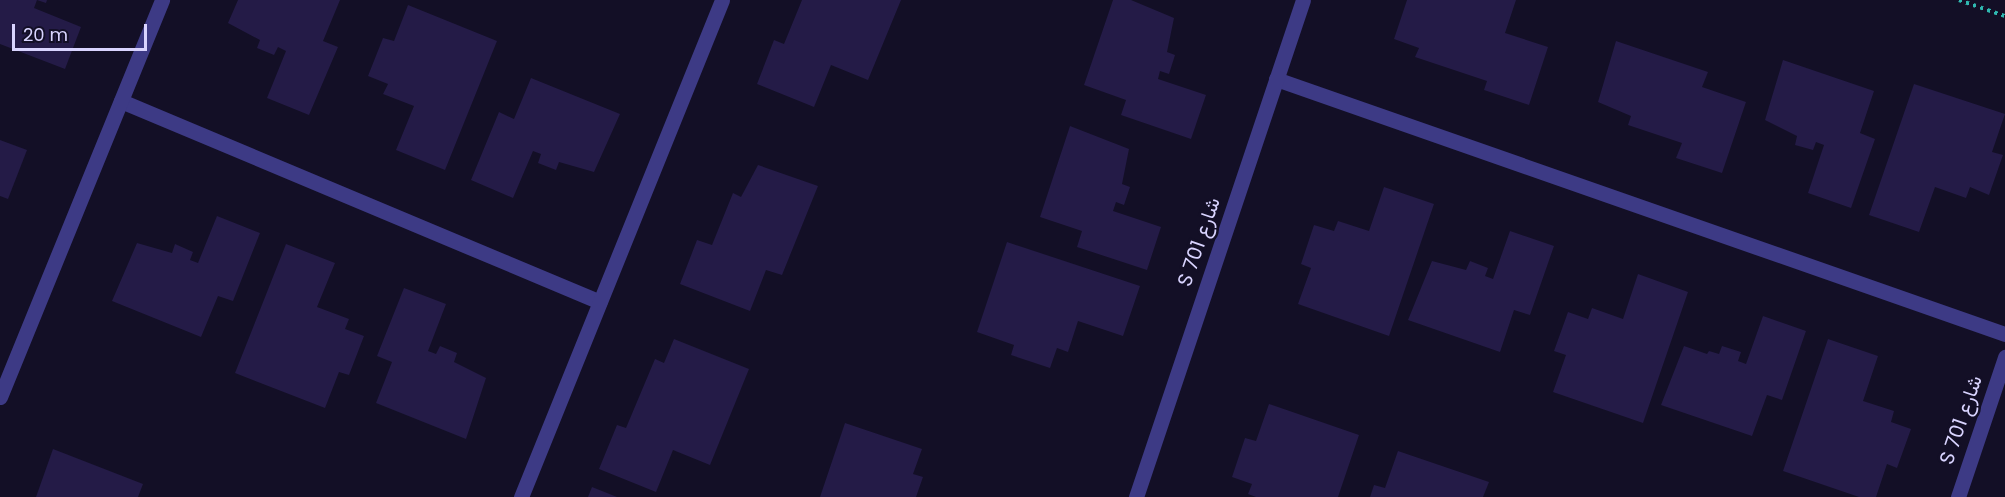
<!DOCTYPE html>
<html>
<head>
<meta charset="utf-8">
<style>
  body { margin:0 }
  #map { position:relative; width:2005px; height:497px; overflow:hidden; background:#130f26; font-family:Poppins,Vazirmatn,sans-serif }
  div>[style] { position:absolute }
  .building>* { inset:0; background:#241b47 }
  .path>* { height:4px; margin-top:-2px; transform-origin:0; background:repeating-linear-gradient(90deg,#2fb8b0 0 3px,transparent 0 7.5px) }
  .minor>* { height:15px; margin:-7.5px; padding:0 7.5px; transform-origin:7.5px; border-radius:7.5px; background:#3d3a85 }
  span { translate:-50% -50%; white-space:nowrap; text-align:center; line-height:1.15; -webkit-text-stroke:5px #130f26; paint-order:stroke }
  .street-label { font-size:20px; color:#d9d4ff }
  .scale { position:absolute; left:12px; top:24px; width:135px; height:27px; box-sizing:border-box; border:3px solid #d9d4ff; border-top:0; padding-left:8px; font-size:18px; line-height:21px; white-space:nowrap; color:#d9d4ff; -webkit-text-stroke:4px #130f26; paint-order:stroke }
</style>
</head>
<body>
<div id="map">
  <div class="building">
    <div style="clip-path:polygon(0 0,47px 0,46px 3px,37px 0,34px 8px,81px 27px,65px 69px,0 44px)"></div>
    <div style="clip-path:polygon(238px 0,340px 0,323px 41px,338px 47px,309px 115px,267px 98px,286px 51px,278px 47px,274px 55px,257px 48px,260px 40px,228px 23px)"></div>
    <div style="clip-path:polygon(802px 0,901px 0,868px 80px,831px 65px,814px 107px,757px 84px,774px 40px,784px 44px)"></div>
    <div style="clip-path:polygon(1113px 0,1131px 0,1174px 18px,1167px 52px,1175px 55px,1169px 74px,1160px 71px,1158px 79px,1206px 95px,1191px 139px,1121px 115px,1126px 100px,1084px 85px)"></div>
    <div style="clip-path:polygon(1407px 0,1516px 0,1505px 33px,1548px 47px,1529px 105px,1484px 90px,1487px 81px,1415px 57px,1419px 48px,1394px 39px)"></div>
    <div style="clip-path:polygon(408px 5px,497px 41px,445px 170px,396px 150px,414px 106px,383px 94px,388px 84px,368px 76px,383px 38px,394px 41px)"></div>
    <div style="clip-path:polygon(1616px 41px,1708px 72px,1702px 87px,1746px 102px,1722px 173px,1676px 158px,1682px 143px,1628px 125px,1631px 116px,1598px 102px)"></div>
    <div style="clip-path:polygon(1783px 60px,1874px 91px,1860px 133px,1875px 139px,1851px 208px,1808px 193px,1824px 145px,1816px 142px,1813px 150px,1795px 145px,1797px 136px,1765px 120px)"></div>
    <div style="clip-path:polygon(531px 78px,620px 114px,594px 172px,559px 162px,556px 170px,538px 163px,541px 154px,533px 151px,513px 198px,471px 180px,499px 112px,514px 119px)"></div>
    <div style="clip-path:polygon(1914px 84px,2005px 114px,1992px 152px,2003px 155px,1989px 195px,1970px 187px,1966px 198px,1935px 187px,1919px 232px,1869px 215px)"></div>
    <div style="clip-path:polygon(1070px 126px,1129px 149px,1122px 184px,1130px 187px,1124px 205px,1116px 202px,1113px 211px,1161px 227px,1147px 270px,1077px 247px,1082px 231px,1040px 217px)"></div>
    <div style="clip-path:polygon(0 140px,27px 150px,8px 199px,0 196px)"></div>
    <div style="clip-path:polygon(758px 165px,818px 186px,782px 275px,766px 270px,750px 311px,680px 284px,697px 240px,712px 245px,733px 193px,741px 197px)"></div>
    <div style="clip-path:polygon(1384px 187px,1434px 204px,1389px 336px,1298px 304px,1311px 268px,1301px 264px,1314px 225px,1334px 231px,1338px 221px,1369px 231px)"></div>
    <div style="clip-path:polygon(217px 216px,260px 233px,233px 301px,218px 296px,201px 337px,112px 301px,137px 243px,172px 253px,175px 244px,193px 252px,190px 260px,198px 263px)"></div>
    <div style="clip-path:polygon(1510px 231px,1554px 246px,1530px 315px,1514px 310px,1500px 352px,1408px 320px,1432px 261px,1466px 270px,1470px 261px,1488px 268px,1485px 276px,1493px 279px)"></div>
    <div style="clip-path:polygon(1007px 242px,1140px 286px,1123px 336px,1078px 321px,1068px 352px,1057px 348px,1050px 368px,1011px 355px,1014px 345px,977px 332px)"></div>
    <div style="clip-path:polygon(286px 244px,335px 263px,317px 307px,349px 319px,345px 329px,364px 336px,349px 375px,339px 372px,325px 408px,235px 373px)"></div>
    <div style="clip-path:polygon(1638px 274px,1688px 292px,1643px 423px,1553px 392px,1566px 355px,1554px 351px,1568px 312px,1588px 319px,1592px 308px,1623px 319px)"></div>
    <div style="clip-path:polygon(404px 288px,446px 304px,428px 351px,436px 354px,440px 346px,457px 353px,454px 362px,486px 378px,466px 439px,376px 403px,392px 362px,377px 356px)"></div>
    <div style="clip-path:polygon(1763px 316px,1806px 331px,1782px 400px,1767px 395px,1752px 436px,1661px 405px,1684px 346px,1707px 354px,1709px 351px,1719px 354px,1722px 346px,1741px 352px,1738px 361px,1746px 364px)"></div>
    <div style="clip-path:polygon(674px 339px,749px 369px,710px 465px,673px 450px,656px 492px,599px 469px,617px 425px,626px 428px,655px 359px,664px 363px)"></div>
    <div style="clip-path:polygon(1828px 339px,1878px 356px,1863px 401px,1894px 411px,1891px 422px,1911px 429px,1897px 468px,1887px 464px,1876px 497px,1859px 497px,1783px 471px)"></div>
    <div style="clip-path:polygon(1269px 404px,1359px 435px,1338px 497px,1256px 497px,1248px 494px,1252px 484px,1232px 477px,1245px 438px,1256px 441px)"></div>
    <div style="clip-path:polygon(845px 423px,922px 449px,913px 474px,923px 477px,916px 497px,820px 497px)"></div>
    <div style="clip-path:polygon(53px 449px,143px 484px,138px 497px,36px 497px)"></div>
    <div style="clip-path:polygon(1398px 451px,1489px 482px,1483px 497px,1370px 497px,1374px 485px,1385px 488px)"></div>
    <div style="clip-path:polygon(592px 487px,617px 497px,588px 497px)"></div>
  </div>
  <div class="path">
    <div style="left:1959px;top:0;width:49px;rotate:19.2deg"></div>
  </div>
  <div class="minor">
    <div style="left:1276px;top:79px;width:772px;rotate:19.28deg"></div>
    <div style="left:121px;top:101px;width:519px;rotate:22.76deg"></div>
    <div style="left:0;top:397px;width:429px;rotate:-67.8deg"></div>
    <div style="left:521px;top:497px;width:536px;rotate:-67.98deg"></div>
    <div style="left:1136px;top:497px;width:524px;rotate:-71.43deg"></div>
    <div style="left:1958px;top:497px;width:148px;rotate:-71.4deg"></div>
  </div>
  <div class="street-label">
    <span style="left:1199px;top:242px;rotate:-71deg">S 701 شارع</span>
    <span style="left:1961px;top:420px;rotate:-71deg">S 701 شارع</span>
  </div>
  <div class="scale">20 m</div>
</div>
</body>
</html>
